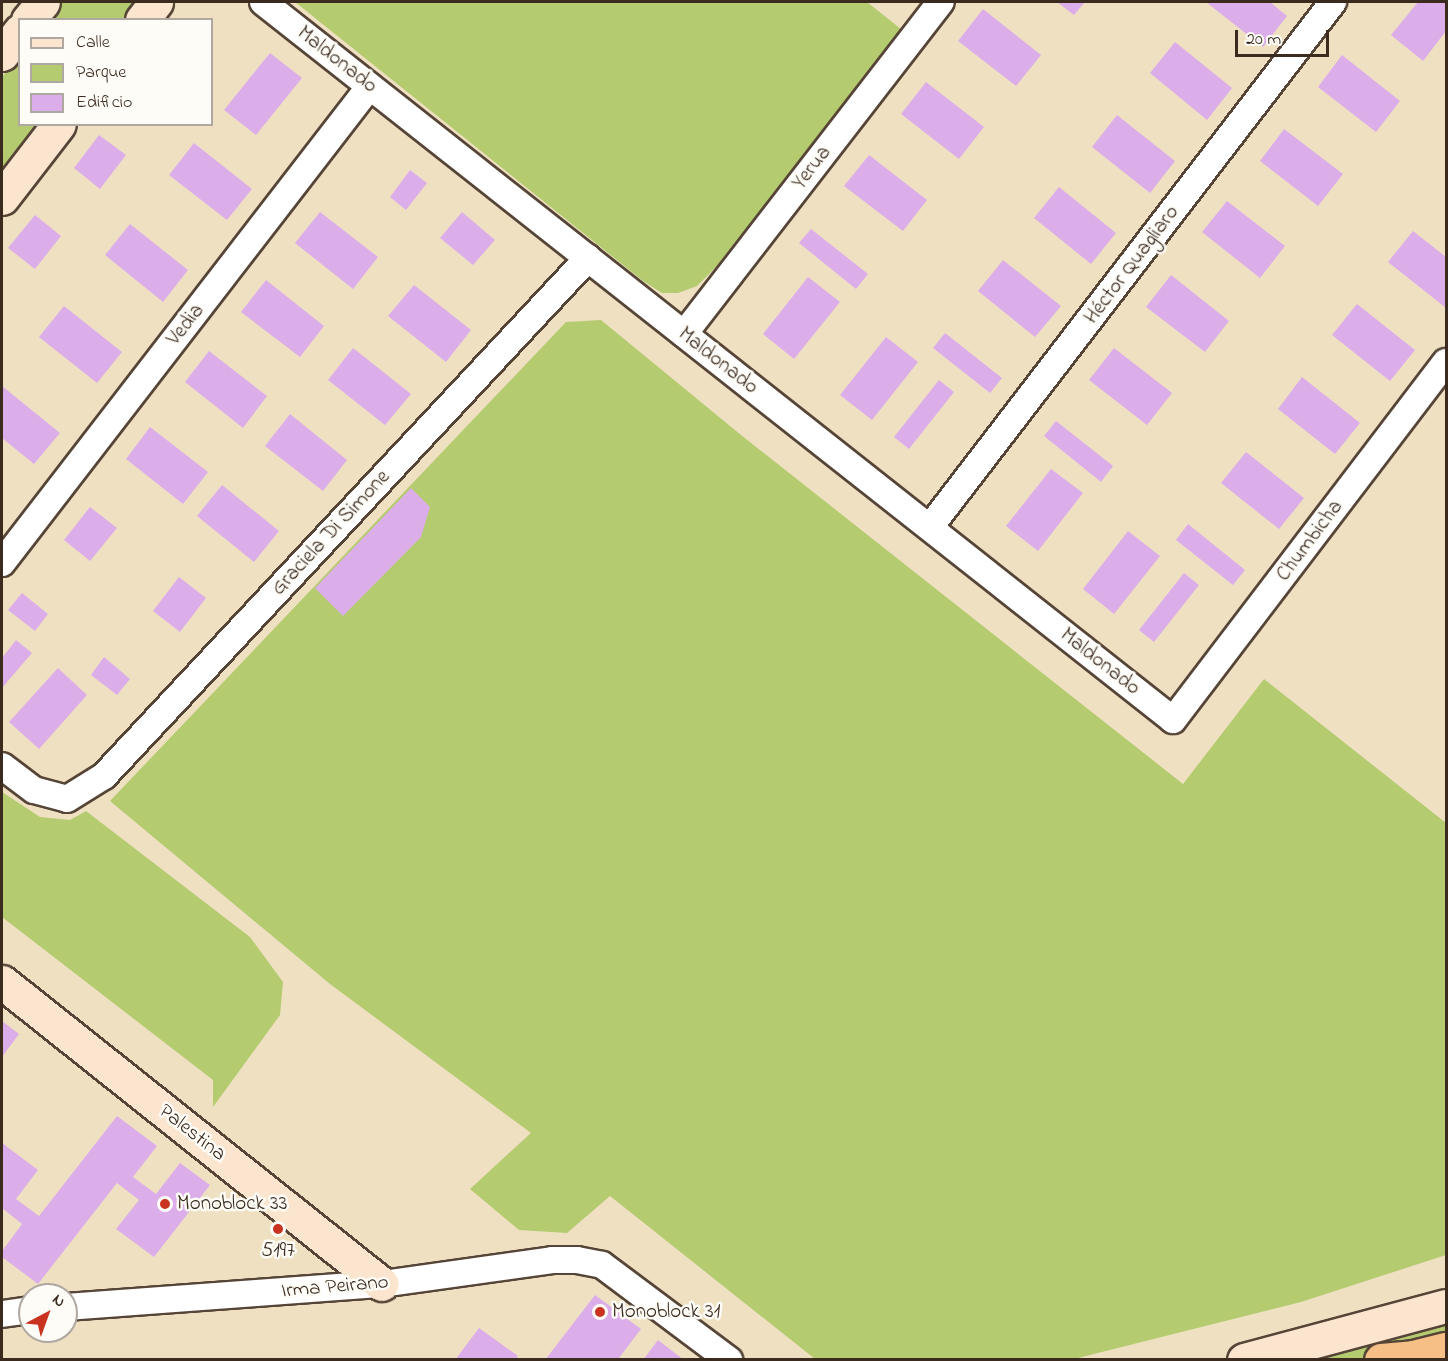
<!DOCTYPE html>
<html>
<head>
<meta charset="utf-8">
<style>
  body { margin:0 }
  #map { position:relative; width:1448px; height:1361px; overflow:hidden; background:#efe0c2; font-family:"Indie Flower",sans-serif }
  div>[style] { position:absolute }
  .green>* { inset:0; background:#b4cb70 }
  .building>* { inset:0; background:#dcaee9 }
  .roads { filter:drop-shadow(2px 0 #564537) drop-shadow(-2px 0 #564537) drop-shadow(0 2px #564537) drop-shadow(0 -2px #564537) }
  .street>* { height:26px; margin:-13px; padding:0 13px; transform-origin:13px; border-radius:13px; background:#fff }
  .secondary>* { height:33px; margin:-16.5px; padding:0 16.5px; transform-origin:16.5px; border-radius:16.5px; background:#fbe5cf }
  .highway>* { height:33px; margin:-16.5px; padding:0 16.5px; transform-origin:16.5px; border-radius:16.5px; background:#f5bf86 }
  .dots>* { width:16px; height:16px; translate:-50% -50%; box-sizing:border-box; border:3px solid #fdfcf7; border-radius:50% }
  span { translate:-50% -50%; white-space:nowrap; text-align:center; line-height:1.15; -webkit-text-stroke:5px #fdfcf7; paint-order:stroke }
  .street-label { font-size:21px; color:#3b2a1e }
  .poi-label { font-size:21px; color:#3b2a1e }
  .left { translate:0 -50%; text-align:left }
  .frame { position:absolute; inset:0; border:3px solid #3b2a1e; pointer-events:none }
  .legend { position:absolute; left:18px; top:18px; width:195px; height:108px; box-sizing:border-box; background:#fdfcf7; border:2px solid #afa8a0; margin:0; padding:8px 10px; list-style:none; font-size:18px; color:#3b2a1e }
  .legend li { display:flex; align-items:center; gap:12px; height:30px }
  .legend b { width:30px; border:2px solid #afa8a0 }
  .north { position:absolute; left:18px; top:1283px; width:60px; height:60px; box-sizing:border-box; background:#fdfcf7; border:2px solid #afa8a0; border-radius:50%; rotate:41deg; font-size:16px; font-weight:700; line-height:24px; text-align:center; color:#3b2a1e }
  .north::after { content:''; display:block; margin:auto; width:21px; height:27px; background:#c8321e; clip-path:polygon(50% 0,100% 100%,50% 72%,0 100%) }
  .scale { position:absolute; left:1235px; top:30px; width:94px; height:27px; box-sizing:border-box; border:3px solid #3b2a1e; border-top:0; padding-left:8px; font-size:18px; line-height:21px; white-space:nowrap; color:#3b2a1e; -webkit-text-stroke:4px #fdfcf7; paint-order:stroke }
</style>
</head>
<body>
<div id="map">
  <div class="green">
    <div style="clip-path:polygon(61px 2px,144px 2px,130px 19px,47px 20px)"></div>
    <div style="clip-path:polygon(295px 2px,867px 2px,901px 29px,717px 266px,697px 286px,678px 293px,662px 293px,643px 281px)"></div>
    <div style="clip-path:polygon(19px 54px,20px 124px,47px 125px,2px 182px,2px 77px)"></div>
    <div style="clip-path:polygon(601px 320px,741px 435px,1183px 784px,1264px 679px,1446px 823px,1446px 1255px,1301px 1302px,1074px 1359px,815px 1359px,610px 1196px,567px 1233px,519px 1230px,470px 1189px,531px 1133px,330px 984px,110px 801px,566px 322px)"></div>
    <div style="clip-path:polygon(2px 792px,40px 817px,70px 820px,86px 811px,250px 937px,283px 982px,280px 1015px,213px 1107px,213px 1080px,2px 917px)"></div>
    <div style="clip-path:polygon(1446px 1306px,1446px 1359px,1244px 1359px)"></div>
  </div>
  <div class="building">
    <div style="clip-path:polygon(1057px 2px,1085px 2px,1074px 15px)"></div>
    <div style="clip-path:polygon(1206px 2px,1270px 2px,1287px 16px,1263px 47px)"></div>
    <div style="clip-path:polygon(1418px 2px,1446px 2px,1446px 31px,1423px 61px,1391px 35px)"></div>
    <div style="clip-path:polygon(983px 9px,1041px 55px,1016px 86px,958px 41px)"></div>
    <div style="clip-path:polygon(1175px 42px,1232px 88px,1207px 120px,1150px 73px)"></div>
    <div style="clip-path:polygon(270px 53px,302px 78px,256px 135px,224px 110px)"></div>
    <div style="clip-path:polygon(1342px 55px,1400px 101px,1376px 132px,1318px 87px)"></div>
    <div style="clip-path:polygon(926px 82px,984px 127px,959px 159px,901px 114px)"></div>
    <div style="clip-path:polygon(1117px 115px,1175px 161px,1150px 193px,1092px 147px)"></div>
    <div style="clip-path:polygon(1284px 129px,1343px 174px,1318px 206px,1260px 161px)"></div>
    <div style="clip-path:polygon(99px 135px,126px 155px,100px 189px,74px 168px)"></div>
    <div style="clip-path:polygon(194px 143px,252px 189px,227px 220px,169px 175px)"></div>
    <div style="clip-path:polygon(869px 155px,927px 200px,903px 231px,844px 186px)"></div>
    <div style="clip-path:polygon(410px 170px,427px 183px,406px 210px,390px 197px)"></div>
    <div style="clip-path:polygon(1059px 187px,1116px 233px,1091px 264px,1034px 218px)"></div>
    <div style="clip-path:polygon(1227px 201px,1285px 246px,1260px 278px,1202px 232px)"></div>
    <div style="clip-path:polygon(320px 212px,378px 257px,353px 289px,295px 243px)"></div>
    <div style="clip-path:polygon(462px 212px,495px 240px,473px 265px,440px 238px)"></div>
    <div style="clip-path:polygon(35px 215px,61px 236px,35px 269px,8px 248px)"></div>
    <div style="clip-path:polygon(130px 224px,188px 270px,163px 302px,105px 255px)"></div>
    <div style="clip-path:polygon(811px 229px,868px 274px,856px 289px,799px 243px)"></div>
    <div style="clip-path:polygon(1413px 231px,1446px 257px,1446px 308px,1388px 262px)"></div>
    <div style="clip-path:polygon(1003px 260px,1061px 306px,1035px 337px,978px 291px)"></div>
    <div style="clip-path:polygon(1171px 275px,1229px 321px,1205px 352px,1146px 307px)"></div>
    <div style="clip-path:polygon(808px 277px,840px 302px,794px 359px,763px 334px)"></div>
    <div style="clip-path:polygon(266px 280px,324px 326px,300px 357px,241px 312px)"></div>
    <div style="clip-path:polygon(414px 285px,471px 330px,446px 362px,388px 316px)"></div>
    <div style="clip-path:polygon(1357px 304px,1415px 350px,1390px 381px,1332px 335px)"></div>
    <div style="clip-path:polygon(64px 306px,122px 352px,97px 383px,39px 337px)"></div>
    <div style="clip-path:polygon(945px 333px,1002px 378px,990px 393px,933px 348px)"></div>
    <div style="clip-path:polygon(886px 337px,918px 362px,872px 420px,840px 395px)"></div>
    <div style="clip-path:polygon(353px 348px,411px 394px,385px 425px,328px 380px)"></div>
    <div style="clip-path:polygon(1114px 348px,1172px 393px,1147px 425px,1089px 380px)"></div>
    <div style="clip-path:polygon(209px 351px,267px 396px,243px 428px,185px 382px)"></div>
    <div style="clip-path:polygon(1302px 377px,1360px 423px,1335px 454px,1278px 409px)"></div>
    <div style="clip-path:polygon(939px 380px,954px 392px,909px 449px,894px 437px)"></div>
    <div style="clip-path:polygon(2px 386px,60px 433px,34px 464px,2px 438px)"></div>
    <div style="clip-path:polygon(290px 414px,347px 460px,323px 491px,265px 446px)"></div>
    <div style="clip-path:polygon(1056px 421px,1113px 466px,1101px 482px,1044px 436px)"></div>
    <div style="clip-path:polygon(150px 427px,208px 472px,183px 504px,126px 459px)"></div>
    <div style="clip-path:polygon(1246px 452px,1304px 498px,1279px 529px,1221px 483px)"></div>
    <div style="clip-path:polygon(1051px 469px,1083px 493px,1038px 551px,1006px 526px)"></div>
    <div style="clip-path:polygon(222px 485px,279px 531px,254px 562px,197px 516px)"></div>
    <div style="clip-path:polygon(411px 488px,430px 507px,421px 537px,343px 616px,315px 588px)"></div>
    <div style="clip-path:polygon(90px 507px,117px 528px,90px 561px,64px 540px)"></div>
    <div style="clip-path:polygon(1188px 524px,1245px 570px,1233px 585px,1176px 540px)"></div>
    <div style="clip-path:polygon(1128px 531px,1160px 556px,1114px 614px,1083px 589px)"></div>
    <div style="clip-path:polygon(1184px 573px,1199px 585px,1154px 642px,1139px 630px)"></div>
    <div style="clip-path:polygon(179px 577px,206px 598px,180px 632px,153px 611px)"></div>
    <div style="clip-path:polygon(22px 593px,48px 614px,35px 631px,8px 610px)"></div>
    <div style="clip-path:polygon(16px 640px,32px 653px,2px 688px,2px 658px)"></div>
    <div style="clip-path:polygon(104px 657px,130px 679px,117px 695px,91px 675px)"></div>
    <div style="clip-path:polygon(58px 668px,87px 695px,39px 749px,9px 722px)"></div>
    <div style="clip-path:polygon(2px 1021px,19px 1034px,2px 1057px)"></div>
    <div style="clip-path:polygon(117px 1116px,157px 1146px,133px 1177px,156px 1194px,180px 1163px,210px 1185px,154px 1257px,116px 1229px,139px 1200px,117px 1183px,38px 1284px,2px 1257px,2px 1251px,22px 1224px,2px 1208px,2px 1143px,38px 1170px,16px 1199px,39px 1216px)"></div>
    <div style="clip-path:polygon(595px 1295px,641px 1329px,619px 1358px,621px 1360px,545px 1360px)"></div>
    <div style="clip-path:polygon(479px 1328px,518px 1356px,515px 1360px,455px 1360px)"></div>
    <div style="clip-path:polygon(658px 1340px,684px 1360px,643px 1360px)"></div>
  </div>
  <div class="roads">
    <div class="street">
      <div style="left:263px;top:2px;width:1159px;rotate:38.27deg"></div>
      <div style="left:1173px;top:720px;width:450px;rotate:-52.7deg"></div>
      <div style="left:684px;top:334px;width:420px;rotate:-52.3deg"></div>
      <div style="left:930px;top:527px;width:662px;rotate:-52.49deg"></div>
      <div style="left:2px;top:563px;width:602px;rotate:-52.35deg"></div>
      <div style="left:2px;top:766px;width:40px;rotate:37deg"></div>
      <div style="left:34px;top:790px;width:34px;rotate:15deg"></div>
      <div style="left:67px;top:799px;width:44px;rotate:-31.9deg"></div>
      <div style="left:104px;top:776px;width:709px;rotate:-46.94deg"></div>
      <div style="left:66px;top:1307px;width:317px;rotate:-4.2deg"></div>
      <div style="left:382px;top:1284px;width:172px;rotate:-8deg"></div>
      <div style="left:552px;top:1260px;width:25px"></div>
      <div style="left:577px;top:1260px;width:25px;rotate:11deg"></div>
      <div style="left:602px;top:1265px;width:159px;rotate:36.8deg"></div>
      <div style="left:2px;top:1314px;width:28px;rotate:-8deg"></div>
    </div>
    <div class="secondary">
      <div style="left:28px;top:20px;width:23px;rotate:-50deg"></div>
      <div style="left:142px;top:20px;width:23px;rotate:-52deg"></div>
      <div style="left:2px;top:54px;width:29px;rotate:-52deg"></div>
      <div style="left:2px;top:198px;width:93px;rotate:-52.4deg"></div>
      <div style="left:2px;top:982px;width:485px;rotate:38.5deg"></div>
      <div style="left:1244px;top:1360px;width:209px;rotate:-15deg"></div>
    </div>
    <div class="highway">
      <div style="left:1381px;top:1360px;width:32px;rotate:-5deg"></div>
      <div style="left:1413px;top:1357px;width:34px;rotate:-14deg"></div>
    </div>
  </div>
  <div class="dots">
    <div style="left:165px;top:1204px;background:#c8321e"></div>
    <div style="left:278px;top:1229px;background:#c8321e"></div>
    <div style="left:600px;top:1312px;background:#c8321e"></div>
  </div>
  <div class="street-label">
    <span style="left:337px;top:60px;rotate:38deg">Maldonado</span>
    <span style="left:812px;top:168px;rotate:-52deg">Yerua</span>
    <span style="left:1132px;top:265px;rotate:-53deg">Héctor Quagliaro</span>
    <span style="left:186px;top:325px;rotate:-52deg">Vedia</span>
    <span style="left:718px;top:361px;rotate:38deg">Maldonado</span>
    <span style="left:331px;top:533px;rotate:-47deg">Graciela Di Simone</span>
    <span style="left:1310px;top:541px;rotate:-53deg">Chumbicha</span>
    <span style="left:1100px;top:662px;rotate:38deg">Maldonado</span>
    <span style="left:192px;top:1133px;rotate:38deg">Palestina</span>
    <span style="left:335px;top:1287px;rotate:-5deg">Irma Peirano</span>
  </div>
  <div class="poi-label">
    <span class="left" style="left:177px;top:1204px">Monoblock 33</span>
    <span style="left:278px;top:1251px">5197</span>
    <span class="left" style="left:612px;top:1312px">Monoblock 31</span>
  </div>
  <div class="frame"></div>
  <ul class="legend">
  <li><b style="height:8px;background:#fbe5cf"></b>Calle</li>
  <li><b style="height:16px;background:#b4cb70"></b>Parque</li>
  <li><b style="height:16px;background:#dcaee9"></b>Edificio</li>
  </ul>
  <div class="north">N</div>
  <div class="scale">20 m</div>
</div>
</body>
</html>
